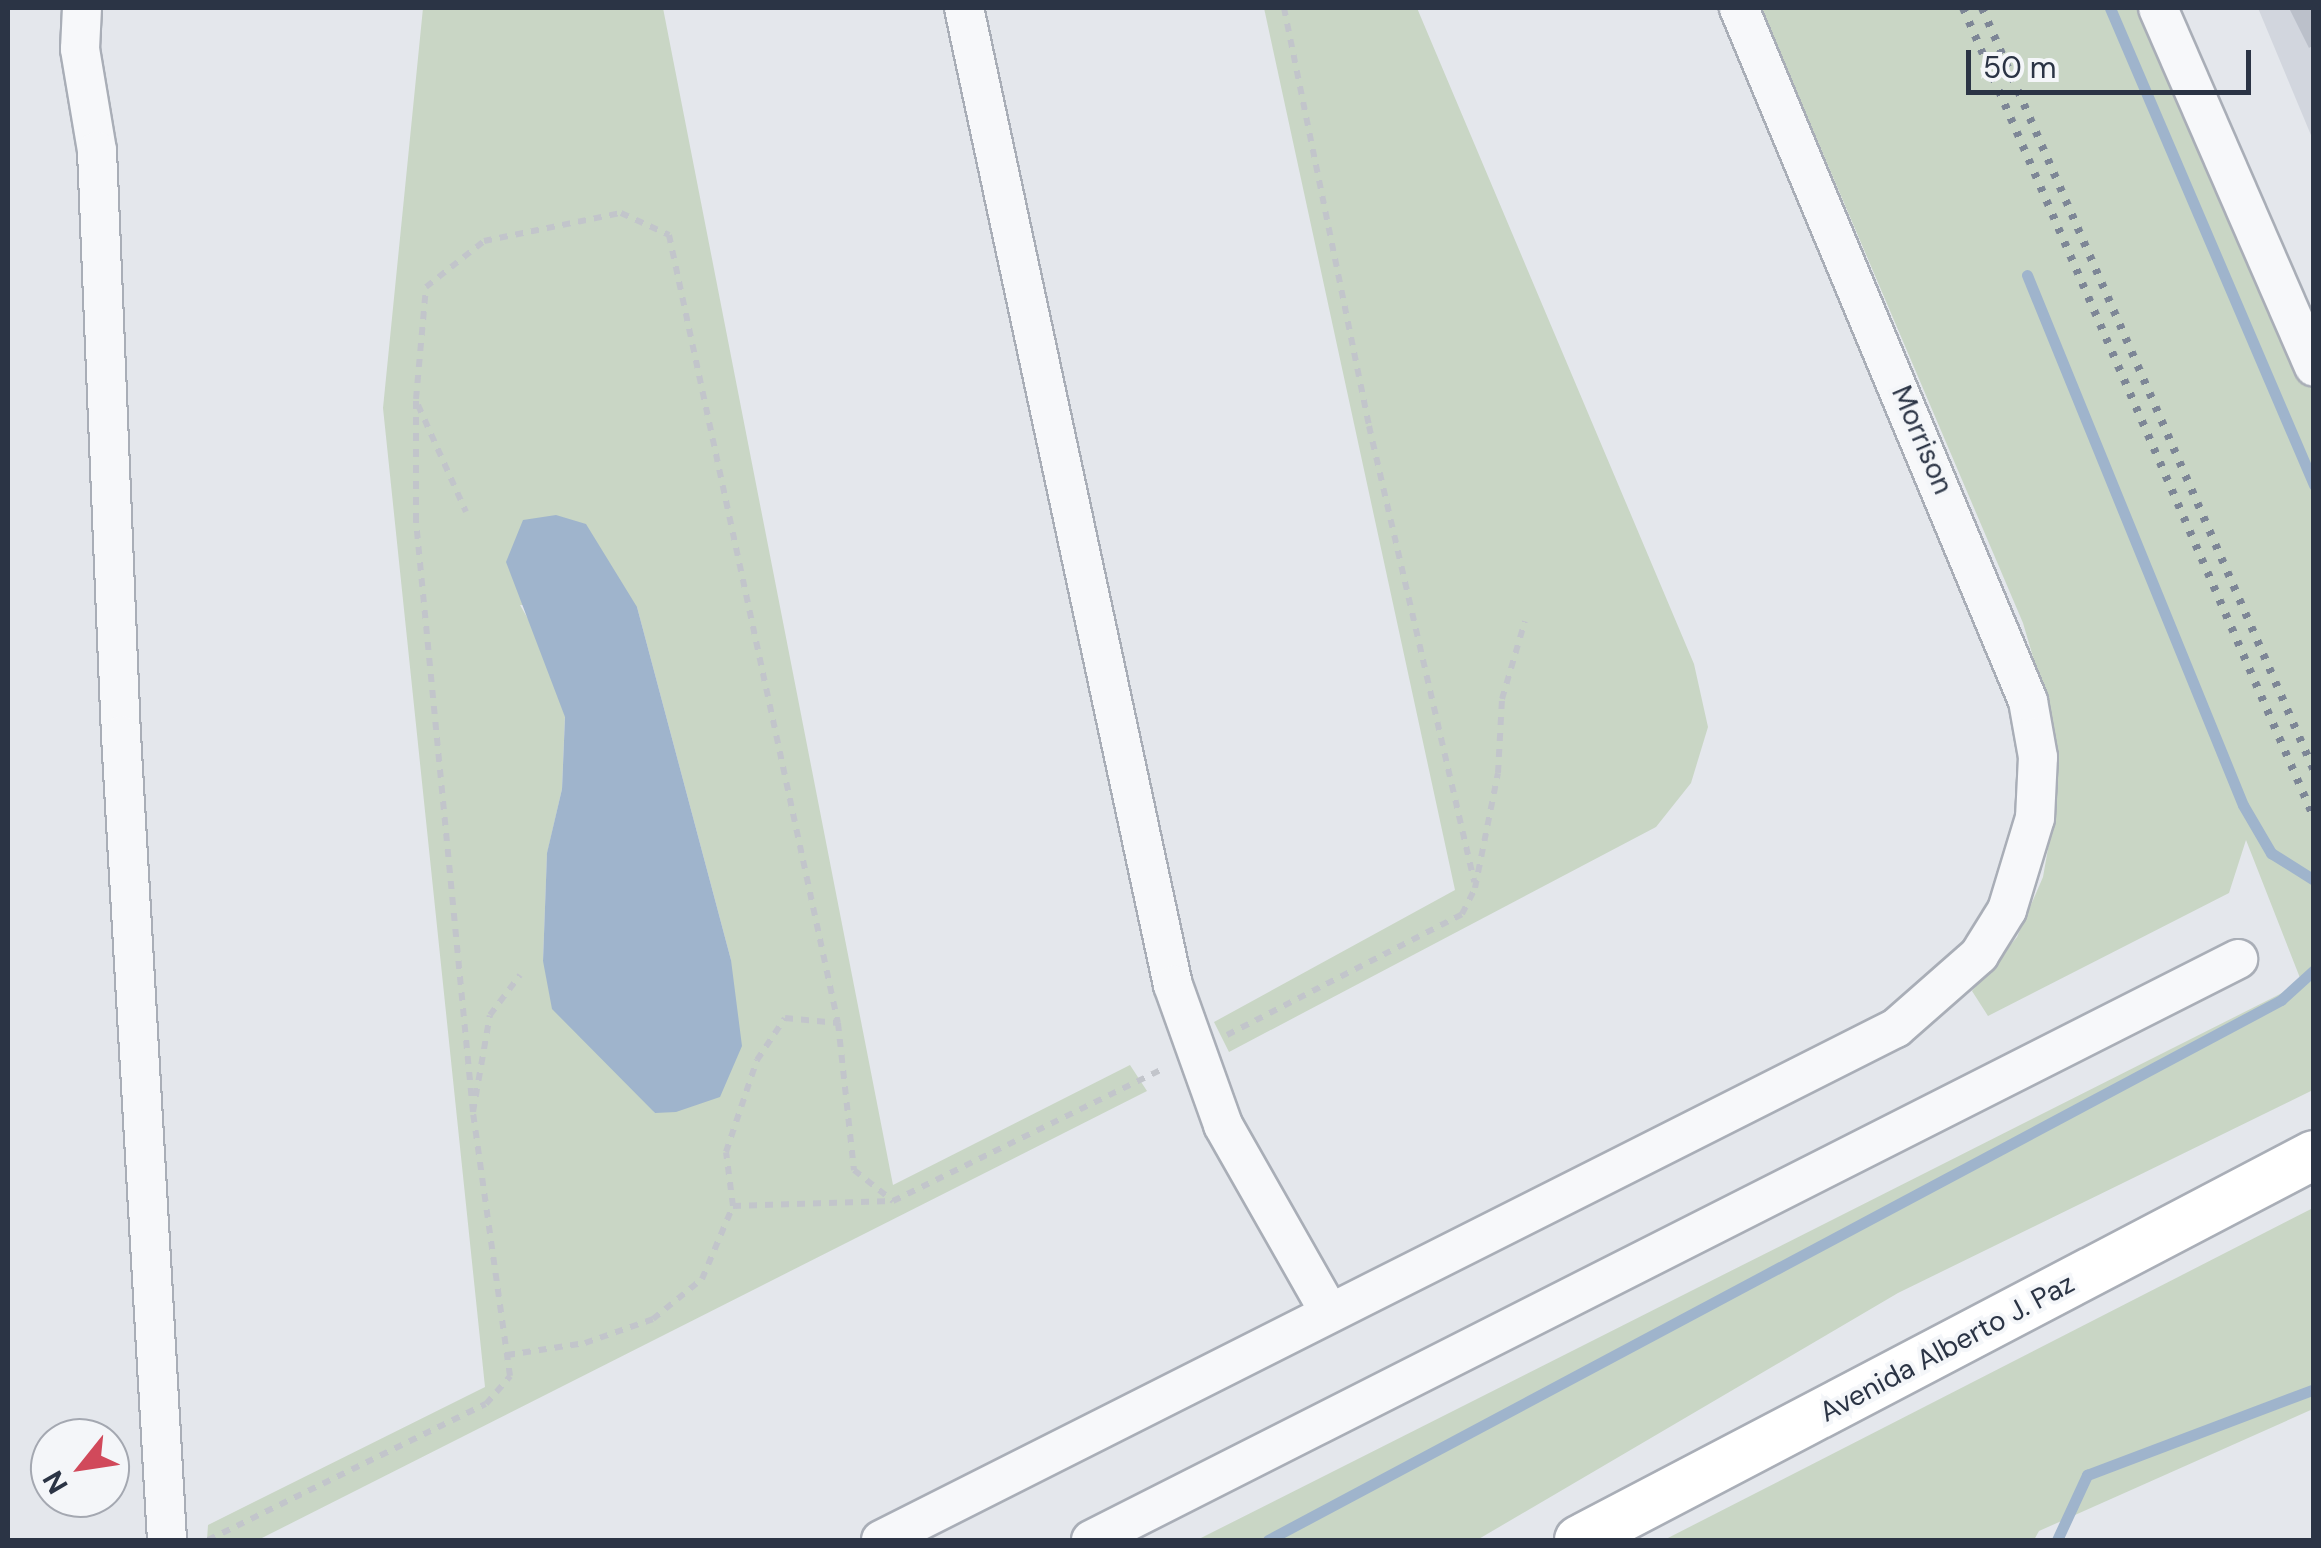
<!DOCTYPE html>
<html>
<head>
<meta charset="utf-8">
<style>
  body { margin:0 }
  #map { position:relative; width:2321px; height:1548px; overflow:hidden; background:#e4e7ec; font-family:"DM Sans",sans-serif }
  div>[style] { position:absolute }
  .built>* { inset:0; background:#d2d6de }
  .green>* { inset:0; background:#c9d6c5 }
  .water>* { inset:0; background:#9fb4cc }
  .stream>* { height:11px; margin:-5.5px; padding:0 5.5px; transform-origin:5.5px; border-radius:5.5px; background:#9fb4cc }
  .building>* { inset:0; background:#bbc0ca }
  .path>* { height:6px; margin-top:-3px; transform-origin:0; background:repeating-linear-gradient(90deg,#c2c5cb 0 8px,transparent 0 16px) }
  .roads { filter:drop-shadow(2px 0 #a9aeb7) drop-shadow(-2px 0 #a9aeb7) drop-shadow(0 2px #a9aeb7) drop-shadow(0 -2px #a9aeb7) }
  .minor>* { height:38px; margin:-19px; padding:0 19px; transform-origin:19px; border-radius:19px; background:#f7f8fa }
  .major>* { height:48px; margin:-24px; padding:0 24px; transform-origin:24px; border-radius:24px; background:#fff }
  .rail>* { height:8px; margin-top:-4px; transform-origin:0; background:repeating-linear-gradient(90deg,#7d8696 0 5px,transparent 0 15px) }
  span { translate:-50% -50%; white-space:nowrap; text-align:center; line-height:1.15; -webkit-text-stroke:8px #f4f6f9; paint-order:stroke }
  .street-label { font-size:28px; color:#2b3445 }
  .frame { position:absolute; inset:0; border:10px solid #2b3445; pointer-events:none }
  .north { position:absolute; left:30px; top:1418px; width:100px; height:100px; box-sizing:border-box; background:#f4f6f9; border:2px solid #a4a8b1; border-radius:50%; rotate:240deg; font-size:28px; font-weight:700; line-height:40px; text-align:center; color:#2b3445 }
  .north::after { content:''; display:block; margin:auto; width:35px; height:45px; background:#d1495b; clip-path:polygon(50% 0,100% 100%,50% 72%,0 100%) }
  .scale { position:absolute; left:1966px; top:50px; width:285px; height:45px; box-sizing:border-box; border:5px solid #2b3445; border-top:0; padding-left:12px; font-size:30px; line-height:35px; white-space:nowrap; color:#2b3445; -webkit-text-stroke:8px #f4f6f9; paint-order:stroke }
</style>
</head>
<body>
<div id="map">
  <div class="built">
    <div style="clip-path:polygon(2258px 8px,2313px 8px,2313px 140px)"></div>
  </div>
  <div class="green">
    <div style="clip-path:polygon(evenodd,423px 8px,663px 8px,893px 1185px,1130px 1065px,1147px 1091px,258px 1540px,207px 1540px,208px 1525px,485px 1387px,383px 408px,423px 8px,520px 605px,637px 607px,731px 960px,655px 1113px,543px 961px,547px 854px,562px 789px,565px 716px,542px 643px,520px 605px)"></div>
    <div style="clip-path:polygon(1264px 8px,1417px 8px,1694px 664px,1708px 727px,1691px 783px,1656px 827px,1229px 1052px,1214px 1022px,1455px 890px)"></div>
    <div style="clip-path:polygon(1761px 8px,2158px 8px,2313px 367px,2313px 1090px,1898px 1293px,1477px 1540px,1197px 1540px,2302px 983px,2246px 840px,2229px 893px,1988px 1016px,1972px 991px,2017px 937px,2043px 877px,2055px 809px,2055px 731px,2023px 623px)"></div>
    <div style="clip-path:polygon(2313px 1208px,2313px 1409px,2039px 1531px,2034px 1540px,1664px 1540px)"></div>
  </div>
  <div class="water">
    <div style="clip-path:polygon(556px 515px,586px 524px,637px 607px,731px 960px,742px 1046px,720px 1097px,676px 1112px,655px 1113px,552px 1009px,543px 961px,547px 853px,562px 789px,565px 717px,506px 562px,523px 520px)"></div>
  </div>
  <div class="stream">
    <div style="left:2110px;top:8px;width:519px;rotate:66.84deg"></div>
    <div style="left:2027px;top:275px;width:572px;rotate:67.83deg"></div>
    <div style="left:2243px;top:805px;width:56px;rotate:59.7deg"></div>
    <div style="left:2271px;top:853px;width:51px;rotate:32.1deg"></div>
    <div style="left:1268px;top:1540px;width:1148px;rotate:-28.06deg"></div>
    <div style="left:2281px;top:1000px;width:45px;rotate:-42.3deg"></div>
    <div style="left:2057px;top:1540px;width:72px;rotate:-65.2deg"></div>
    <div style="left:2087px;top:1475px;width:243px;rotate:-20.7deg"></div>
  </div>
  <div class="building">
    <div style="clip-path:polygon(2289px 8px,2314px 8px,2314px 45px,2309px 48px)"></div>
  </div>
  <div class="path">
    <div style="left:1284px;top:8px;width:427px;rotate:78.5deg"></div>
    <div style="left:1369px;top:426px;width:468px;rotate:77deg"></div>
    <div style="left:418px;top:405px;width:117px;rotate:65.8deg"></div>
    <div style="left:1227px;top:1035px;width:264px;rotate:-27.2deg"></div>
    <div style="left:1462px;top:914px;width:29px;rotate:-63deg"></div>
    <div style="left:1475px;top:888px;width:117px;rotate:-78.7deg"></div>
    <div style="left:1498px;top:773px;width:74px;rotate:-86.9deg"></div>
    <div style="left:1502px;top:699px;width:81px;rotate:-73.6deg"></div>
    <div style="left:473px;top:1112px;width:594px;rotate:-95.51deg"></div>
    <div style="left:416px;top:521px;width:122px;rotate:-90deg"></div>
    <div style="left:416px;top:399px;width:112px;rotate:-84.9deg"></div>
    <div style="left:426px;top:287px;width:74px;rotate:-38.4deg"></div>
    <div style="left:484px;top:241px;width:140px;rotate:-11.6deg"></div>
    <div style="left:621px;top:213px;width:53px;rotate:24.6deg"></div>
    <div style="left:669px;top:235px;width:806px;rotate:77.9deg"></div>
    <div style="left:838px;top:1023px;width:148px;rotate:83.8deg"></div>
    <div style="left:854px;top:1170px;width:50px;rotate:38.5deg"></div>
    <div style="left:893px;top:1201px;width:301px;rotate:-26.1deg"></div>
    <div style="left:733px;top:1206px;width:159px;rotate:-1.8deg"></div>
    <div style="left:507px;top:1355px;width:79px;rotate:-8.7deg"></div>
    <div style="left:585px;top:1343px;width:72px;rotate:-19.4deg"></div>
    <div style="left:653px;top:1319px;width:63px;rotate:-39.2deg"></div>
    <div style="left:702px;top:1279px;width:79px;rotate:-67deg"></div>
    <div style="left:733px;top:1206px;width:54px;rotate:-97.4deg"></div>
    <div style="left:726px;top:1152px;width:97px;rotate:-71.4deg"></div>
    <div style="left:757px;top:1060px;width:50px;rotate:-56.3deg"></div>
    <div style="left:785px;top:1018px;width:53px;rotate:5.4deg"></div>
    <div style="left:208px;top:1540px;width:309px;rotate:-26.1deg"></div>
    <div style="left:486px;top:1404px;width:37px;rotate:-49deg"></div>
    <div style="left:510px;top:1376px;width:267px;rotate:-98deg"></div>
    <div style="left:473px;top:1112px;width:98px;rotate:-80.1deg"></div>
    <div style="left:490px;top:1015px;width:50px;rotate:-53.1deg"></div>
  </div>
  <div class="roads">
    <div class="minor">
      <div style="left:82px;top:8px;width:41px;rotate:92.8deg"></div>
      <div style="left:80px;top:49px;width:103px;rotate:80.5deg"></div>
      <div style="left:97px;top:151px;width:584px;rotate:87.65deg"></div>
      <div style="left:121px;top:735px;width:806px;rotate:86.73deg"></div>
      <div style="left:964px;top:8px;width:999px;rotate:77.93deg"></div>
      <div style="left:1173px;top:985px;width:149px;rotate:70.3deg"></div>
      <div style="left:1223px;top:1125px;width:216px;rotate:60.4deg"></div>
      <div style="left:2158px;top:8px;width:391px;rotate:66.5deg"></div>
      <div style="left:881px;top:1540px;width:1137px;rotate:-26.77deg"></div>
      <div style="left:1896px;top:1028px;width:111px;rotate:-41.3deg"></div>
      <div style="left:1979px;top:955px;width:53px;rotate:-58.1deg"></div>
      <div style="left:2007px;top:910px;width:96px;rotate:-73.1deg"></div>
      <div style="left:2035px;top:818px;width:61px;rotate:-87.2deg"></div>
      <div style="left:2038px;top:757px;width:57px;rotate:-100.1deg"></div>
      <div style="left:2028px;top:701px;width:751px;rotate:-112.64deg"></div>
      <div style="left:1091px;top:1540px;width:1286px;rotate:-26.86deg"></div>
    </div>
    <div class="major">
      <div style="left:1579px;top:1540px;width:830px;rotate:-27.65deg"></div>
    </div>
  </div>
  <div class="rail">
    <div style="left:1963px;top:8px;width:883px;rotate:66.57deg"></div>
    <div style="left:1982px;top:8px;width:832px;rotate:66.48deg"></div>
  </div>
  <div class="street-label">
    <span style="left:1922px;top:440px;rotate:67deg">Morrison</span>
    <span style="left:1947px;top:1348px;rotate:-28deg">Avenida Alberto J. Paz</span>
  </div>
  <div class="frame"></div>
  <div class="north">N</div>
  <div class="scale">50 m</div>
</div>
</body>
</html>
